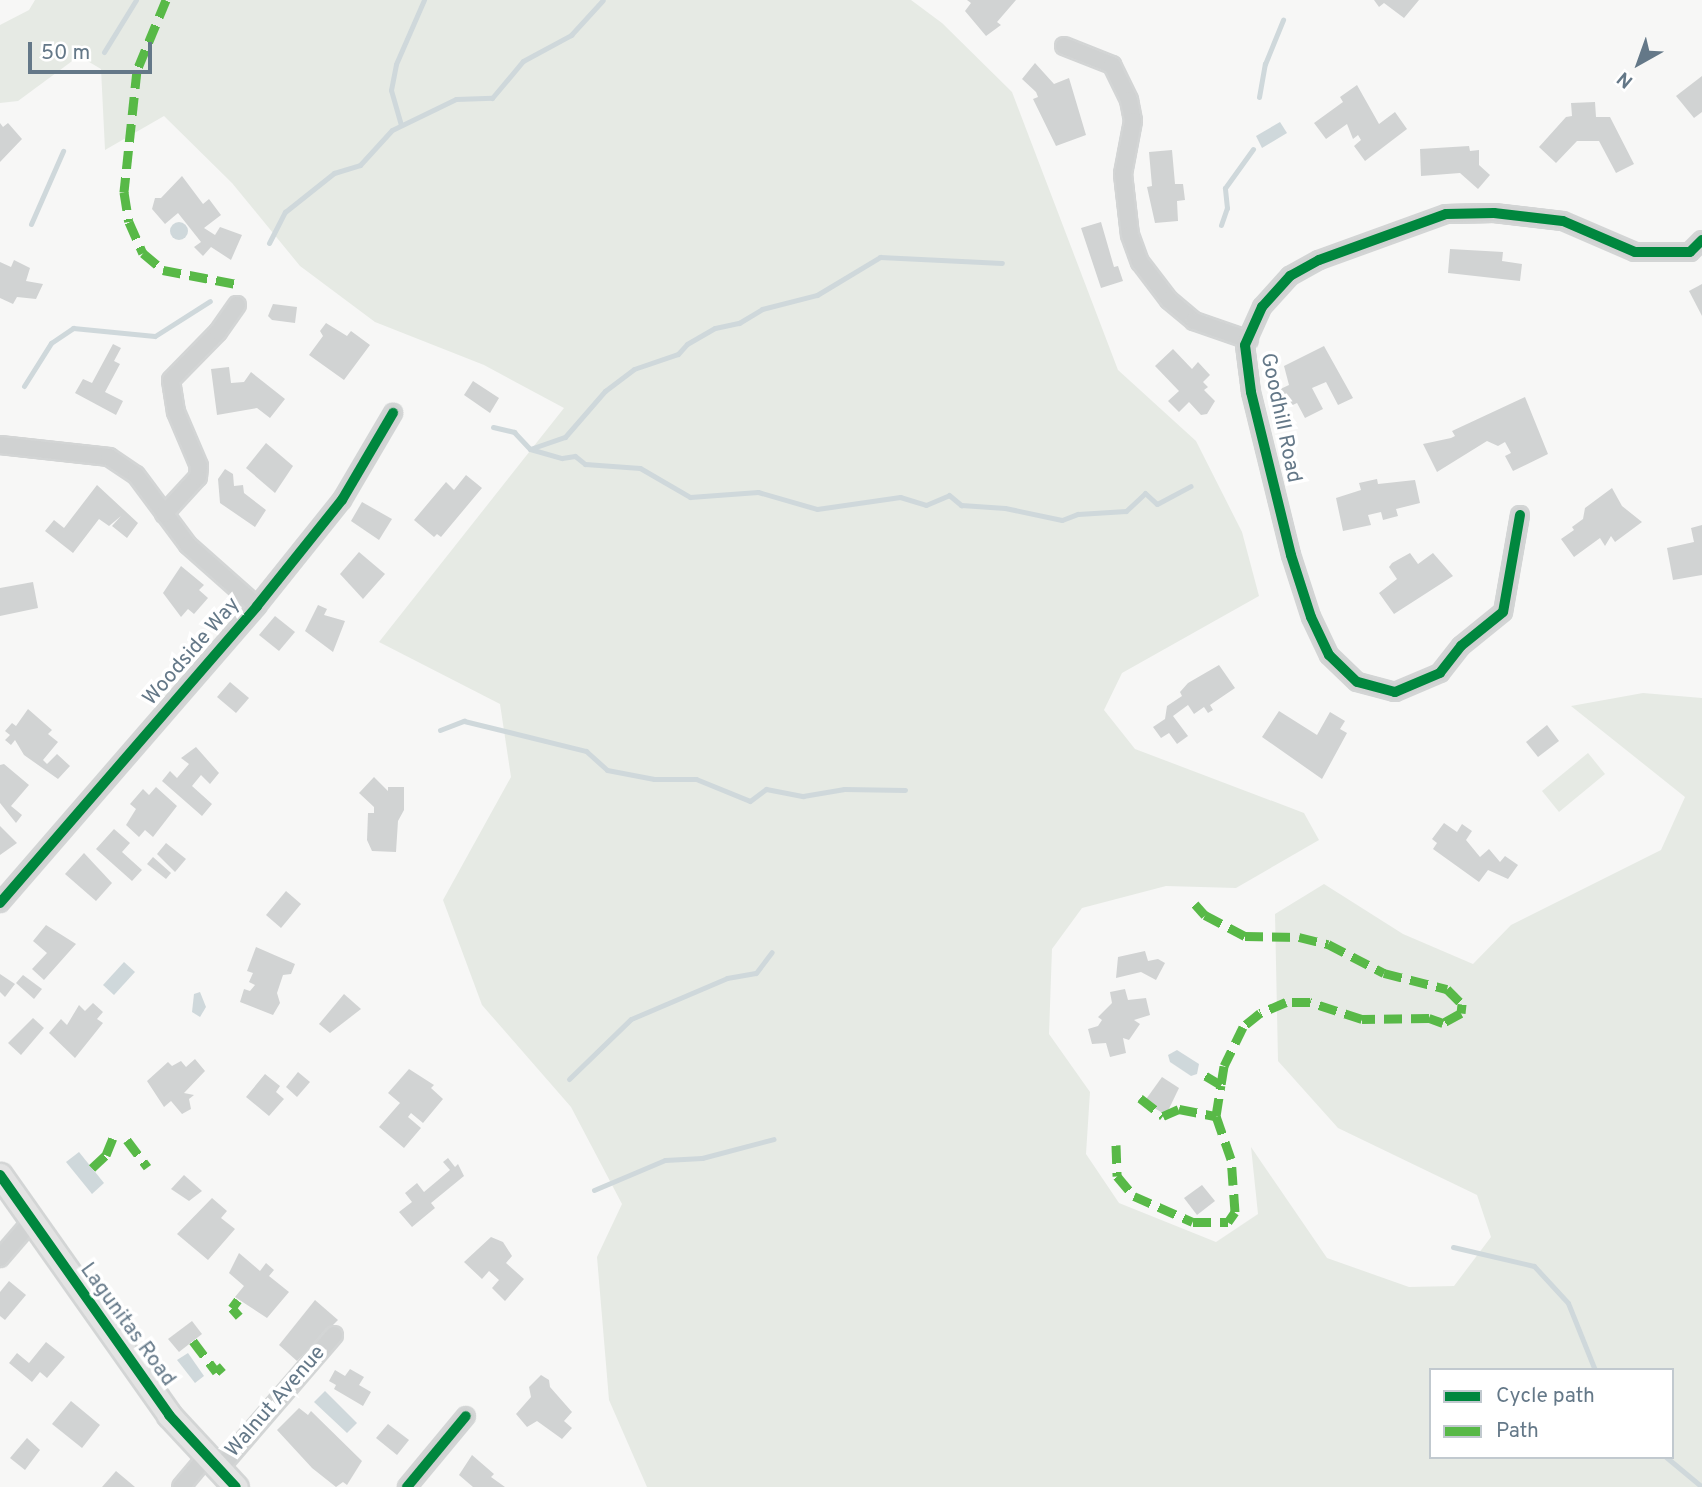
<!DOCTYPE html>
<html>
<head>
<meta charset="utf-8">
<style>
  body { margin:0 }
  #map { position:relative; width:1702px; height:1487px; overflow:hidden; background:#f7f7f6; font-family:Overpass,sans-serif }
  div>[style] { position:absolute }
  .green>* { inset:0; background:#e6eae4 }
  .water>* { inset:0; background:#cfd8db }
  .round { border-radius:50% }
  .stream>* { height:5px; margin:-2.5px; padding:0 2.5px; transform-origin:2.5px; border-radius:2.5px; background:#cfd8db }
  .building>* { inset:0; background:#d1d3d3 }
  .roads { filter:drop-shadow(2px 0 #d3d5d5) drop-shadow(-2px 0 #d3d5d5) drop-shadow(0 2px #d3d5d5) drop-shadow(0 -2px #d3d5d5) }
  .street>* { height:16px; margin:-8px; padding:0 8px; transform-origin:8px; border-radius:8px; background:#d0d2d2 }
  .secondary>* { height:23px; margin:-11.5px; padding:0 11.5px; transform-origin:11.5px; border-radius:11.5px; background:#e3e3e3 }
  .quiet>* { height:9px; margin-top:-4.5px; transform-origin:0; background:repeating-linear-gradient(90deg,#58b947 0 18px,transparent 0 27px) }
  .cycleway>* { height:10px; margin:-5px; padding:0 5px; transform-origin:5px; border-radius:5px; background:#00873e }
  span { translate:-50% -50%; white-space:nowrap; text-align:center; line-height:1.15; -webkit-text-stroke:7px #fff; paint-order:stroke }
  .street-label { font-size:21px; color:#647888 }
  .legend { position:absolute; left:1429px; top:1368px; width:245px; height:91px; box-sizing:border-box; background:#fff; border:2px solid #c1c9cf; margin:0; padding:9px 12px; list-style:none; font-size:21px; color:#647888 }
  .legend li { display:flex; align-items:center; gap:14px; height:35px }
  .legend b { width:35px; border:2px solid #c1c9cf }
  .north { position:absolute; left:1604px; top:28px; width:70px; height:70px; -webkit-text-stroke:5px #fff; paint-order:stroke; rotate:220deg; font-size:19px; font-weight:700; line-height:28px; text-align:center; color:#647888 }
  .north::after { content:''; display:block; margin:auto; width:24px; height:32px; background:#647888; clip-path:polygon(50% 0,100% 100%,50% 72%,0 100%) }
  .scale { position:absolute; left:28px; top:42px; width:124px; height:32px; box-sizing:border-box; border:4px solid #647888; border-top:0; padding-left:9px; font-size:21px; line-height:24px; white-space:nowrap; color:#647888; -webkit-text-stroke:5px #fff; paint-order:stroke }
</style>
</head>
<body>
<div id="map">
  <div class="green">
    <div style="clip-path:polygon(evenodd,35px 0,911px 0,942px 23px,1012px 92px,1118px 370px,1196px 441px,1242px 532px,1259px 596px,1122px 673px,1104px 710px,1135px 749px,1304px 813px,1319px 840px,1236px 888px,1166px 886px,1082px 908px,1052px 949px,1049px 1034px,1090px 1092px,1086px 1154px,1119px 1203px,1216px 1242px,1258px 1214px,1251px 1147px,1327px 1258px,1409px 1287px,1454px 1286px,1491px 1237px,1477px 1195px,1338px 1128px,1278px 1061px,1275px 914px,1324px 884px,1403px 934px,1473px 964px,1511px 925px,1661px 850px,1685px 797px,1571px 706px,1643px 693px,1702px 698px,1702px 1487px,647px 1487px,609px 1400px,597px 1257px,622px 1204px,571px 1107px,482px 1005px,443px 900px,511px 777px,500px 704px,379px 642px,564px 408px,484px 365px,375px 322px,300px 266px,232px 183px,164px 116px,105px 150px,101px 69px,79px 56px,18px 101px,0 103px,0 25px,29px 10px,35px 0,1431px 1370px,1672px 1370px,1672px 1457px,1431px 1457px,1431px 1370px)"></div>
    <div style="clip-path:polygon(1588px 753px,1605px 774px,1559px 812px,1542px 791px)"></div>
  </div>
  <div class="water">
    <div style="clip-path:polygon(1280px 122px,1287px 133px,1262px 148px,1256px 136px)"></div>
    <div class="round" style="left:170px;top:222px;width:18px;height:18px"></div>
    <div style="clip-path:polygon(124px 962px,135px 972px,114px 995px,103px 985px)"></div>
    <div style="clip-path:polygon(200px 992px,206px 1007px,200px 1017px,192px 1012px,194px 994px)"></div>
    <div style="clip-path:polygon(1177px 1050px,1199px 1064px,1197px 1074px,1191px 1076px,1170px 1062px,1168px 1055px)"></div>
    <div style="clip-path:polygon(79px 1152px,104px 1183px,92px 1194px,66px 1162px)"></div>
    <div style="clip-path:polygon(188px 1353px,204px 1376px,195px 1383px,177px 1360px)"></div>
    <div style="clip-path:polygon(325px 1391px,357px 1423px,347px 1433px,314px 1402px)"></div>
  </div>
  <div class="stream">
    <div style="left:104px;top:52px;width:61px;rotate:-58.4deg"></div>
    <div style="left:1259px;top:97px;width:34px;rotate:-80deg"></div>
    <div style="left:1265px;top:64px;width:48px;rotate:-67.8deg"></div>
    <div style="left:401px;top:125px;width:36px;rotate:-106deg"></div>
    <div style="left:391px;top:90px;width:26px;rotate:-79deg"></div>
    <div style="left:396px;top:64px;width:70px;rotate:-66.4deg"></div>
    <div style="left:31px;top:224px;width:80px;rotate:-66.3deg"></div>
    <div style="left:1221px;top:225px;width:18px;rotate:-71deg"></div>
    <div style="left:1227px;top:208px;width:20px;rotate:-96deg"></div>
    <div style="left:1225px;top:188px;width:48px;rotate:-54.3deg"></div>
    <div style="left:269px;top:243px;width:35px;rotate:-63deg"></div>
    <div style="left:285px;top:212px;width:63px;rotate:-38.5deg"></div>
    <div style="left:334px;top:173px;width:27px;rotate:-17deg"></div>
    <div style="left:360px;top:165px;width:47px;rotate:-47.6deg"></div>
    <div style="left:392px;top:130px;width:71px;rotate:-25.8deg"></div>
    <div style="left:456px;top:99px;width:36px;rotate:-2deg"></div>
    <div style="left:492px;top:98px;width:48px;rotate:-50deg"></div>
    <div style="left:523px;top:61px;width:55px;rotate:-28.4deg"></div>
    <div style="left:571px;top:35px;width:47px;rotate:-47.6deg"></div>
    <div style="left:24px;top:386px;width:51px;rotate:-57.9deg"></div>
    <div style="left:51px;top:343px;width:27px;rotate:-34deg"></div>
    <div style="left:73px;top:328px;width:82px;rotate:5.6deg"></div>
    <div style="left:155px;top:336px;width:65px;rotate:-32.5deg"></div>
    <div style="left:493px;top:427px;width:22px;rotate:13deg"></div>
    <div style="left:514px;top:432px;width:23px;rotate:47deg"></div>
    <div style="left:530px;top:449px;width:33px;rotate:16deg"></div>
    <div style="left:562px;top:458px;width:13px;rotate:-9deg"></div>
    <div style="left:575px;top:456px;width:13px;rotate:39deg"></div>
    <div style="left:585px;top:464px;width:55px;rotate:4.2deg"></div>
    <div style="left:640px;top:468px;width:58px;rotate:30.1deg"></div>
    <div style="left:690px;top:497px;width:68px;rotate:-4.2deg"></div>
    <div style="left:758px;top:492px;width:61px;rotate:16.1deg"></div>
    <div style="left:817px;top:509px;width:84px;rotate:-8.2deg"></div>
    <div style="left:900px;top:497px;width:27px;rotate:17deg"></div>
    <div style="left:926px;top:505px;width:25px;rotate:-23deg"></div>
    <div style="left:949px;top:495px;width:16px;rotate:40deg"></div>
    <div style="left:961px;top:505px;width:44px;rotate:3.9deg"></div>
    <div style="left:1005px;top:508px;width:58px;rotate:11.9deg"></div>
    <div style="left:1062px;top:520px;width:17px;rotate:-21deg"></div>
    <div style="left:1078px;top:514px;width:48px;rotate:-3.6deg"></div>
    <div style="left:1126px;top:511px;width:26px;rotate:-43deg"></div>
    <div style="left:1145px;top:493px;width:16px;rotate:43deg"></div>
    <div style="left:1157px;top:504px;width:38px;rotate:-28deg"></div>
    <div style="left:530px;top:449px;width:37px;rotate:-19deg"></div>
    <div style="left:565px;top:437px;width:61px;rotate:-49deg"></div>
    <div style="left:605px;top:391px;width:36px;rotate:-37deg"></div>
    <div style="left:634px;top:369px;width:46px;rotate:-18.8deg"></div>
    <div style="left:678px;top:354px;width:13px;rotate:-48deg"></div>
    <div style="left:687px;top:344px;width:32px;rotate:-30deg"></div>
    <div style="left:715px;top:328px;width:25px;rotate:-12deg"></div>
    <div style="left:739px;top:323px;width:27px;rotate:-31deg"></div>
    <div style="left:762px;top:309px;width:57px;rotate:-14.3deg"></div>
    <div style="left:817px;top:295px;width:74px;rotate:-31.1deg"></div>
    <div style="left:880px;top:257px;width:122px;rotate:2.8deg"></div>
    <div style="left:440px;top:730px;width:26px;rotate:-21deg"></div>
    <div style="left:464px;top:721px;width:126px;rotate:13.8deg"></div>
    <div style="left:586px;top:751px;width:28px;rotate:42deg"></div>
    <div style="left:607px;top:770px;width:48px;rotate:10.8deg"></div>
    <div style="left:654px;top:779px;width:42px"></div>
    <div style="left:696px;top:779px;width:58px;rotate:22.2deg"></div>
    <div style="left:750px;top:801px;width:20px;rotate:-37deg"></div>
    <div style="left:766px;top:789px;width:38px;rotate:11deg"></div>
    <div style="left:803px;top:796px;width:42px;rotate:-9.7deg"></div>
    <div style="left:844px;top:789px;width:61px;rotate:0.9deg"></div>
    <div style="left:569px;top:1079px;width:86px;rotate:-44.1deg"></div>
    <div style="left:631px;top:1019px;width:104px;rotate:-23.1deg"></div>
    <div style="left:727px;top:978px;width:29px;rotate:-10deg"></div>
    <div style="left:756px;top:973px;width:26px;rotate:-53deg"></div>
    <div style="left:594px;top:1190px;width:77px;rotate:-22.9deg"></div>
    <div style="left:665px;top:1160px;width:37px;rotate:-3deg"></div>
    <div style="left:702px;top:1158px;width:74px;rotate:-14.8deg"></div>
    <div style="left:1453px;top:1247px;width:83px;rotate:13.2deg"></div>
    <div style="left:1534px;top:1266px;width:50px;rotate:47.4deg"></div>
    <div style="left:1568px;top:1303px;width:72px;rotate:68.1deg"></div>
    <div style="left:1666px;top:1457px;width:47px;rotate:39.8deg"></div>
  </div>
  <div class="building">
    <div style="clip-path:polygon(967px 0,1016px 0,997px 22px,1001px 25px,986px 36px,965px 11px,971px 3px)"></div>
    <div style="clip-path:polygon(1374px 0,1419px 0,1404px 18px,1384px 3px,1379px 7px)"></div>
    <div style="clip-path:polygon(1035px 63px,1054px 84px,1069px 78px,1086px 135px,1056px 146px,1033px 99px,1038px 97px,1036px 92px,1022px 79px)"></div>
    <div style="clip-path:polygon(1702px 76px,1702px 112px,1694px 118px,1676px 96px)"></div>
    <div style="clip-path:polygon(1357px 85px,1379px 124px,1395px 112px,1407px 129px,1365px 161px,1354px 146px,1361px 140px,1358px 135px,1353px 139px,1347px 124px,1326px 139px,1314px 123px,1343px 102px,1340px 97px)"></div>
    <div style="clip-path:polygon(1595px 102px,1596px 117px,1610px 117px,1634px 164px,1616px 173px,1599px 141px,1577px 141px,1556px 163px,1539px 147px,1566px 117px,1572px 116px,1571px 103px)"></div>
    <div style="clip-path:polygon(0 123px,3px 127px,8px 123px,22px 139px,0 162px)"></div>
    <div style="clip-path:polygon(1469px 146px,1470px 151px,1479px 150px,1479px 165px,1490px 175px,1478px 189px,1460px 173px,1421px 176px,1420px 149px)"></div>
    <div style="clip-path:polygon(1172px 150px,1175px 184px,1183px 184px,1185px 200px,1177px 201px,1178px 221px,1155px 223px,1147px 187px,1152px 186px,1149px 152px)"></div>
    <div style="clip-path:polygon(182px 176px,203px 204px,209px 199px,221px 215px,204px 228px,215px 235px,220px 227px,242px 235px,231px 260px,211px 247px,203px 256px,194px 247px,201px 242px,178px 213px,165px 224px,152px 209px,155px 198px,161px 198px)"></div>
    <div style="clip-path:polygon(1101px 222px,1114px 267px,1118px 266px,1123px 281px,1101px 288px,1081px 228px)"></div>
    <div style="clip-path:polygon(1450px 249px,1503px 252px,1502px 261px,1522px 264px,1520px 281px,1448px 273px)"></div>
    <div style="clip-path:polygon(14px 260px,30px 268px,26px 281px,43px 284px,36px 299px,17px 297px,13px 304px,0 298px,0 262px,11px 267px)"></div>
    <div style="clip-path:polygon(1702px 284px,1702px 316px,1689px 291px)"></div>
    <div style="clip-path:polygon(273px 304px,297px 307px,295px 323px,272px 320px,268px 316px)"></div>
    <div style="clip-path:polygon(326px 323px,347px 336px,351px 331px,370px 345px,344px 380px,309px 355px,323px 336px,320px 331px)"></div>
    <div style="clip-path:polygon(113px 344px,121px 348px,114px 361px,120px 364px,105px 392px,123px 401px,116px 415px,75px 393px,83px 379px,92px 383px)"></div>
    <div style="clip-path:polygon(1324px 346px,1353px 398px,1338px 405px,1326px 382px,1312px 388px,1323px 409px,1305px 418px,1297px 403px,1282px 410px,1274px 392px,1289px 385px,1284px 366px)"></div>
    <div style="clip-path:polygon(1173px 349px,1192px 369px,1198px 362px,1210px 375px,1203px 382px,1208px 387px,1204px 390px,1215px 401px,1207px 414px,1201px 415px,1189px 402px,1179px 412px,1168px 401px,1179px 391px,1155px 366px)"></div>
    <div style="clip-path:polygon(229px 367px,231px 383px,244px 382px,251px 372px,285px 399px,270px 418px,257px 408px,217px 415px,211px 369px)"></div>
    <div style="clip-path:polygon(473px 381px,499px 398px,490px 413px,464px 395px)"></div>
    <div style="clip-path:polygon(1525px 397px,1548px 454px,1513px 471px,1505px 456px,1511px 453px,1505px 442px,1498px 446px,1487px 441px,1437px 472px,1423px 444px,1451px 438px,1455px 436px,1452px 431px)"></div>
    <div style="clip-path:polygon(266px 443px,293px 466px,275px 493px,246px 468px)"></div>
    <div style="clip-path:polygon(225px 469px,233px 474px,234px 486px,243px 485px,244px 493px,266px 510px,255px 527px,220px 503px,218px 479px)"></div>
    <div style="clip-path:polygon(466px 475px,482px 488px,441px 537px,437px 534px,434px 537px,414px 520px,446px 482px,454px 490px)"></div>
    <div style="clip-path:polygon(1377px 479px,1378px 484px,1415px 480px,1420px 503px,1396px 509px,1398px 516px,1383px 520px,1381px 512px,1368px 515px,1371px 525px,1343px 531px,1336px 498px,1361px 490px,1359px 483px)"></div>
    <div style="clip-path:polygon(97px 485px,138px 523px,127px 538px,112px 526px,121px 516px,109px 526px,99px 519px,73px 553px,45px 531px,54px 520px,64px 528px)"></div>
    <div style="clip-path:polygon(1612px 488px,1622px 506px,1642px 522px,1615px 542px,1611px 536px,1605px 546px,1600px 538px,1574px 557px,1561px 539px,1574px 530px,1572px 527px,1583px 519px,1585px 508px)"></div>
    <div style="clip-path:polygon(362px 502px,392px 519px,379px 540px,351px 521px)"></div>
    <div style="clip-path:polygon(1702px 525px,1702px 575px,1673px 580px,1667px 548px,1694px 542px,1691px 528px)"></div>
    <div style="clip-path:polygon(359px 552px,385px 574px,363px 599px,340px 574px)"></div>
    <div style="clip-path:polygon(1410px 553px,1418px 564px,1433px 553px,1453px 576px,1394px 614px,1379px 593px,1397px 579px,1389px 567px,1392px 563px)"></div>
    <div style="clip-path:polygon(181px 566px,204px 585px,199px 590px,208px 598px,194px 614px,188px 609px,181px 617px,163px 593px)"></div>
    <div style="clip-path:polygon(33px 582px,38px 608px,0 616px,0 588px)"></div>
    <div style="clip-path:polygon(318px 605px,327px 609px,324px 615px,345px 621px,333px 652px,305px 631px)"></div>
    <div style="clip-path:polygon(275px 616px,295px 632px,279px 651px,259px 635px)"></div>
    <div style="clip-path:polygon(1219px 665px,1235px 688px,1210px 705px,1213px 710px,1208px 713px,1204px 707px,1194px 714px,1188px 705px,1173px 716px,1188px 736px,1177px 744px,1169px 733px,1161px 738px,1153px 727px,1165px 719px,1167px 706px,1182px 696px,1180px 692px,1188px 683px)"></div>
    <div style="clip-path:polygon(230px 682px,249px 698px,236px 713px,217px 697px)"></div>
    <div style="clip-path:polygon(28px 709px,52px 730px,48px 734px,58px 742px,43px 760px,47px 764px,57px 754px,70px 766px,58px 779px,24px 755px,15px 740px,11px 745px,5px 740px,10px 735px,5px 731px,12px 723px,16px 726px)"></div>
    <div style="clip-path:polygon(1279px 711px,1317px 735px,1330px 712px,1345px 721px,1340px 729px,1347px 733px,1322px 779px,1262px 737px)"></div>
    <div style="clip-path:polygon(1547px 725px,1559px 741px,1538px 757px,1526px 742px)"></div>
    <div style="clip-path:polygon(196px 747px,219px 773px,210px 784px,201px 775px,192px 786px,212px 804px,202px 816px,162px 781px,170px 771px,177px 778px,189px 764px,181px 758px)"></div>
    <div style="clip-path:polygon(4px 764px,29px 785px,11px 806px,22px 815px,16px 823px,0 803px,0 765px)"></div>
    <div style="clip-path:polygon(374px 777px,388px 791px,388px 787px,404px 787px,404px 810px,398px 821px,396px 852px,372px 851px,367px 840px,368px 813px,374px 813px,374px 807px,359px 793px)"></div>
    <div style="clip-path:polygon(156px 787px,177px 806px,153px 837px,145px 830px,139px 837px,126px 825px,136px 809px,130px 804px,143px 789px,149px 795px)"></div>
    <div style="clip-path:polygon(1444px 823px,1457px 832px,1462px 824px,1472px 831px,1466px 840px,1480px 857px,1489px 849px,1500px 862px,1505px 856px,1518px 865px,1508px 879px,1488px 870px,1479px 882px,1433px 849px,1437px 843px,1432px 839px)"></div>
    <div style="clip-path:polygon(0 826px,17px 843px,0 855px)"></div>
    <div style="clip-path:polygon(114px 829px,130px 843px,122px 852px,142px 870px,132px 881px,96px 849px)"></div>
    <div style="clip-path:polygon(166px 843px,186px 859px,175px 872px,157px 854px)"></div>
    <div style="clip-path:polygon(84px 853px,112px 883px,96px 901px,65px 874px)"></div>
    <div style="clip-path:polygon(153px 857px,171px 873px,166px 879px,147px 864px)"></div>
    <div style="clip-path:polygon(286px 891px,301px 904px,281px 928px,266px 915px)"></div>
    <div style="clip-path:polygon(46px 925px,76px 944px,44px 980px,32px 969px,47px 953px,33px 941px)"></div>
    <div style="clip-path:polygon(256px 947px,295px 964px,291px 974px,283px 975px,277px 993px,280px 1003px,273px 1015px,240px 1002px,244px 989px,250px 991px,255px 985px,249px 982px,253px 973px,247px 971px)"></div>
    <div style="clip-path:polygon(1145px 951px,1148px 961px,1158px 959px,1165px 963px,1156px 980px,1141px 972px,1116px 978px,1118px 957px)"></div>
    <div style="clip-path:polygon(0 974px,15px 984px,5px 997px,0 992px)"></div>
    <div style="clip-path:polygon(23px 975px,42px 989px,34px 999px,16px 983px)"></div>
    <div style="clip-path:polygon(1125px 989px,1128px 1000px,1146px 998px,1150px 1015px,1134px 1020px,1140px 1024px,1129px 1040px,1123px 1038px,1126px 1053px,1110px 1057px,1106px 1043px,1092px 1044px,1088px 1029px,1098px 1026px,1102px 1020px,1098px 1017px,1112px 1003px,1110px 992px)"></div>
    <div style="clip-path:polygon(344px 994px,361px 1009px,330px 1033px,319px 1024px)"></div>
    <div style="clip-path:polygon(93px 1003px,103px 1012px,97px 1019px,103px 1023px,75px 1058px,49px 1033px,61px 1019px,67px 1025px,79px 1005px,85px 1011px)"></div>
    <div style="clip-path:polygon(33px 1018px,44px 1028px,21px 1055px,8px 1043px)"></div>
    <div style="clip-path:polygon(195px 1059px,205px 1071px,184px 1093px,194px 1095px,189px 1099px,191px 1109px,182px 1114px,171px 1101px,164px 1107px,147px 1081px,168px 1062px,172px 1066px,181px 1061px,186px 1067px)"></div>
    <div style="clip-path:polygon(409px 1069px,434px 1085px,431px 1088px,443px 1099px,423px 1123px,411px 1113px,408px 1117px,421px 1128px,404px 1148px,379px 1127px,400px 1103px,388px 1093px)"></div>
    <div style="clip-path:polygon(298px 1072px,310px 1082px,297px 1097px,286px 1087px)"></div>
    <div style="clip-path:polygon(265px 1074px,280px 1086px,276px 1092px,284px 1099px,269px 1116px,246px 1097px)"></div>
    <div style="clip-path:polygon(1162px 1077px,1179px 1088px,1166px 1115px,1144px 1102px)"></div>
    <div style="clip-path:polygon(448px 1158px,455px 1167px,458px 1164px,464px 1176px,431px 1203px,435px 1208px,412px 1227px,399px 1212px,412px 1202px,405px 1193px,417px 1183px,424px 1192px,450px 1170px,443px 1162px)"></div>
    <div style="clip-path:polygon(184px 1175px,202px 1191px,189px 1201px,171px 1189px)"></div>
    <div style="clip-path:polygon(1202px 1185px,1215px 1201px,1197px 1215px,1184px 1198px)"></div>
    <div style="clip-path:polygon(212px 1198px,227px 1211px,221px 1218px,235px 1229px,208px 1260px,177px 1234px)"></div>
    <div style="clip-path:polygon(491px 1237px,503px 1242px,512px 1256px,506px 1263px,524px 1279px,505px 1301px,492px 1288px,499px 1280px,489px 1271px,482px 1279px,464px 1262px)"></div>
    <div style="clip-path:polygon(239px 1253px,260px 1271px,266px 1263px,274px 1270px,269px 1276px,289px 1292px,267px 1318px,235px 1297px,244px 1286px,229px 1273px)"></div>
    <div style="clip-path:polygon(9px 1281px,26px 1295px,5px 1320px,0 1316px,0 1292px)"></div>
    <div style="clip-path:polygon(315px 1300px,338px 1320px,297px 1361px,279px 1345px)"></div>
    <div style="clip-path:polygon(192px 1321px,202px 1334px,179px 1352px,168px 1339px)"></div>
    <div style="clip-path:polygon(46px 1342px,65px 1357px,47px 1378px,40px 1372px,32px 1382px,9px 1363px,17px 1353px,29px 1363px)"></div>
    <div style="clip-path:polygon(350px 1369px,364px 1377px,359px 1385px,371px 1392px,363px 1406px,334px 1389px,336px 1385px,329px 1381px,335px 1370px,345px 1376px)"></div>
    <div style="clip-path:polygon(541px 1375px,549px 1380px,550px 1387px,572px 1412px,564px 1421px,572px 1428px,562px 1439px,537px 1421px,527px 1427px,516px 1414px,531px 1397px,529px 1387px)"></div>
    <div style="clip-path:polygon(71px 1401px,100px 1425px,82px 1448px,52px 1424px)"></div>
    <div style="clip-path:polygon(299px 1408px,308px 1415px,311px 1411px,362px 1461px,347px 1485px,343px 1482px,336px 1487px,312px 1468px,277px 1430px)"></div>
    <div style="clip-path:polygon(388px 1424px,409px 1440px,397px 1455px,376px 1438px)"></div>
    <div style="clip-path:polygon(27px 1438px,40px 1450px,25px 1470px,10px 1458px)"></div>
    <div style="clip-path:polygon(472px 1455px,494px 1474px,491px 1477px,505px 1487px,473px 1487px,459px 1475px)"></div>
    <div style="clip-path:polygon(116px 1471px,135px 1487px,102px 1487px)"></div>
  </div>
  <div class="roads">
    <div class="street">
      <div style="left:1064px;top:46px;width:52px;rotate:21.6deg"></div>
      <div style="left:1112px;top:65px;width:39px;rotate:64deg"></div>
      <div style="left:1129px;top:100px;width:21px;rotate:79deg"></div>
      <div style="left:1133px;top:121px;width:54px;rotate:100.7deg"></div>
      <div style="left:1123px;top:174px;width:61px;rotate:83.5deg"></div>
      <div style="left:1130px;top:235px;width:29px;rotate:70deg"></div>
      <div style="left:1140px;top:262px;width:48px;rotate:52.7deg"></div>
      <div style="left:1169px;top:300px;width:33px;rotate:40deg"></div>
      <div style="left:1194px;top:321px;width:58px;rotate:19.1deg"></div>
      <div style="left:0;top:445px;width:110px;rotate:6.3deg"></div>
      <div style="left:109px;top:457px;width:32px;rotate:34deg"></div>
      <div style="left:136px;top:475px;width:87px;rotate:53.4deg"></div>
      <div style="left:188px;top:545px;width:92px;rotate:41.5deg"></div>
      <div style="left:164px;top:514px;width:50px;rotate:-47.4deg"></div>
      <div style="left:198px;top:477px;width:11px;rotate:-85deg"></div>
      <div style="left:199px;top:466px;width:59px;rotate:-113.1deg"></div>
      <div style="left:176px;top:412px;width:32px;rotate:-99deg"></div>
      <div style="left:171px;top:380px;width:67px;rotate:-45.6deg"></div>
      <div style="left:218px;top:332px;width:33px;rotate:-55deg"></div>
      <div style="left:1520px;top:515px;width:98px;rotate:99.9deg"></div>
      <div style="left:1503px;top:612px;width:54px;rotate:141deg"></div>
      <div style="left:1461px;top:646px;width:34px;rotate:128deg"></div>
      <div style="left:1440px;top:673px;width:49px;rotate:157.1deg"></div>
      <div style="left:1395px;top:692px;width:39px;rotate:-165deg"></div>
      <div style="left:1357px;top:682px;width:39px;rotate:-136deg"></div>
      <div style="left:1329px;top:655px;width:42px;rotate:-115.3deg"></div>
      <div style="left:1311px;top:617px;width:65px;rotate:-107.9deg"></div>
      <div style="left:1291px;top:555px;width:168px;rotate:-103.8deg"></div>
      <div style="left:1251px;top:392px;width:47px;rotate:-97.3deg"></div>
      <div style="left:1245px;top:345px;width:42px;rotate:-65.9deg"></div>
      <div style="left:1262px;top:307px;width:42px;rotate:-47.9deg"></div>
      <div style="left:1290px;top:276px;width:33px;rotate:-29deg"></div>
      <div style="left:1319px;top:260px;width:135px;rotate:-19.9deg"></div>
      <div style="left:1446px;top:214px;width:48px;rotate:-1.2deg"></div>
      <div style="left:1494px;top:213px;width:69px;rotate:6.6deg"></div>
      <div style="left:1563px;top:221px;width:78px;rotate:23.3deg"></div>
      <div style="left:1635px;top:252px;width:55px"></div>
      <div style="left:1690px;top:252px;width:17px;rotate:-45deg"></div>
      <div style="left:0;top:903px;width:393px;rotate:-49.1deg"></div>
      <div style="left:257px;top:606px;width:136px;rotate:-51.3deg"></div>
      <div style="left:342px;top:500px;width:101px;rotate:-59.6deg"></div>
      <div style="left:0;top:1258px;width:48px;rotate:-49.3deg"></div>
      <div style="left:218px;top:1470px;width:178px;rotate:-49.3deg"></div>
      <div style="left:181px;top:1487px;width:38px;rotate:-50deg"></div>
      <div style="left:407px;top:1487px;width:92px;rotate:-50.3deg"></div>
    </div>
    <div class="secondary">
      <div style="left:0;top:1175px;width:294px;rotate:54.8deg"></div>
      <div style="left:169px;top:1415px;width:98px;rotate:47.1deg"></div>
    </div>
  </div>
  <div class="quiet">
    <div style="left:166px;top:0;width:76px;rotate:112.5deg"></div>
    <div style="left:137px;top:70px;width:123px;rotate:96.1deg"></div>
    <div style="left:124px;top:192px;width:30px;rotate:81deg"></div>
    <div style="left:129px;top:222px;width:34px;rotate:66deg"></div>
    <div style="left:143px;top:253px;width:26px;rotate:40deg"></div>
    <div style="left:163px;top:270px;width:80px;rotate:10.8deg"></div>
    <div style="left:1195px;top:904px;width:15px;rotate:48deg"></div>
    <div style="left:1205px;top:915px;width:45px;rotate:27.7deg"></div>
    <div style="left:1245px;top:936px;width:54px;rotate:1.1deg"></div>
    <div style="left:1299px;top:937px;width:30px;rotate:14deg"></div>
    <div style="left:1328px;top:944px;width:63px;rotate:27.4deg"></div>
    <div style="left:1384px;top:973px;width:65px;rotate:14.3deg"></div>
    <div style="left:1447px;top:989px;width:21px;rotate:45deg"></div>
    <div style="left:1462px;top:1004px;width:9px;rotate:96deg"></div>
    <div style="left:1461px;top:1013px;width:21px;rotate:151deg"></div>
    <div style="left:1443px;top:1023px;width:15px;rotate:-160deg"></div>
    <div style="left:1429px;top:1018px;width:67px;rotate:179.1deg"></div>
    <div style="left:1362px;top:1019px;width:55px;rotate:-161.9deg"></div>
    <div style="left:1310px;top:1002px;width:24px;rotate:180deg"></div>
    <div style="left:1286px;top:1002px;width:28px;rotate:157deg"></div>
    <div style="left:1260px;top:1013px;width:22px;rotate:141deg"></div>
    <div style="left:1243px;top:1027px;width:43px;rotate:116deg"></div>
    <div style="left:1224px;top:1066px;width:19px;rotate:99deg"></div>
    <div style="left:1221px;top:1085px;width:26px;rotate:-149deg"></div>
    <div style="left:1140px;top:1098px;width:29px;rotate:38deg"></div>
    <div style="left:1163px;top:1116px;width:17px;rotate:-24deg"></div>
    <div style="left:1179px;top:1109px;width:38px;rotate:11deg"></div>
    <div style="left:127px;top:1140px;width:34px;rotate:53deg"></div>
    <div style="left:1116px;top:1145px;width:31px;rotate:88deg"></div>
    <div style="left:1117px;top:1176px;width:26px;rotate:50deg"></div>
    <div style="left:1134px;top:1196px;width:64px;rotate:23.8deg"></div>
    <div style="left:1193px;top:1222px;width:35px"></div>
    <div style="left:1228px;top:1222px;width:12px;rotate:-55deg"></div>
    <div style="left:1235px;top:1212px;width:27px;rotate:-94deg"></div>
    <div style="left:1233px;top:1185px;width:26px;rotate:-94deg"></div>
    <div style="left:1231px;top:1159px;width:46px;rotate:-109.2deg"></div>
    <div style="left:1216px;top:1116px;width:31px;rotate:-81deg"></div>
    <div style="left:92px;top:1168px;width:19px;rotate:-43deg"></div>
    <div style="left:106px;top:1155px;width:18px;rotate:-68deg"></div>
    <div style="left:238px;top:1300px;width:10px;rotate:127deg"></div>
    <div style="left:232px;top:1308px;width:11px;rotate:49deg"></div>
    <div style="left:193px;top:1341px;width:39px;rotate:53deg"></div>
    <div style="left:216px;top:1372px;width:9px;rotate:-41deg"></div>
  </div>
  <div class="cycleway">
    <div style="left:1520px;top:515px;width:98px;rotate:99.9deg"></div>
    <div style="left:1503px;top:612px;width:54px;rotate:141deg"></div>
    <div style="left:1461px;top:646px;width:34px;rotate:128deg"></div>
    <div style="left:1440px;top:673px;width:49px;rotate:157.1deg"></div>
    <div style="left:1395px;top:692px;width:39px;rotate:-165deg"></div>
    <div style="left:1357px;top:682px;width:39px;rotate:-136deg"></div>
    <div style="left:1329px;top:655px;width:42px;rotate:-115.3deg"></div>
    <div style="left:1311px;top:617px;width:65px;rotate:-107.9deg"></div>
    <div style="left:1291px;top:555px;width:168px;rotate:-103.8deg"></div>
    <div style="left:1251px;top:392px;width:47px;rotate:-97.3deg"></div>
    <div style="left:1245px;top:345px;width:42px;rotate:-65.9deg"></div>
    <div style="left:1262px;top:307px;width:42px;rotate:-47.9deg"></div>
    <div style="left:1290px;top:276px;width:33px;rotate:-29deg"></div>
    <div style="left:1319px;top:260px;width:135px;rotate:-19.9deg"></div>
    <div style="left:1446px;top:214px;width:48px;rotate:-1.2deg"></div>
    <div style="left:1494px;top:213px;width:69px;rotate:6.6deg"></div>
    <div style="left:1563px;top:221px;width:78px;rotate:23.3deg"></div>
    <div style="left:1635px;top:252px;width:55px"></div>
    <div style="left:1690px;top:252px;width:17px;rotate:-45deg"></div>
    <div style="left:0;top:903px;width:393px;rotate:-49.1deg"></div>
    <div style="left:257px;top:606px;width:136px;rotate:-51.3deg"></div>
    <div style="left:342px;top:500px;width:101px;rotate:-59.6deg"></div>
    <div style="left:0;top:1175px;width:294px;rotate:54.8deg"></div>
    <div style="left:169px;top:1415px;width:98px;rotate:47.1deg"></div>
    <div style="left:407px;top:1487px;width:92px;rotate:-50.3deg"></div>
  </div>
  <div class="street-label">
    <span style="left:1280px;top:418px;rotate:78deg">Goodhill Road</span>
    <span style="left:192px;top:652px;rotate:-49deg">Woodside Way</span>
    <span style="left:127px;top:1325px;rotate:54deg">Lagunitas Road</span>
    <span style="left:276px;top:1402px;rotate:-49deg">Walnut Avenue</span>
  </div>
  <ul class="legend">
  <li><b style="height:9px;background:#00873e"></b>Cycle path</li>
  <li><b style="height:9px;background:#58b947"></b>Path</li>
  </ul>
  <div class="north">N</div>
  <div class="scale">50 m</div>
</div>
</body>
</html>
